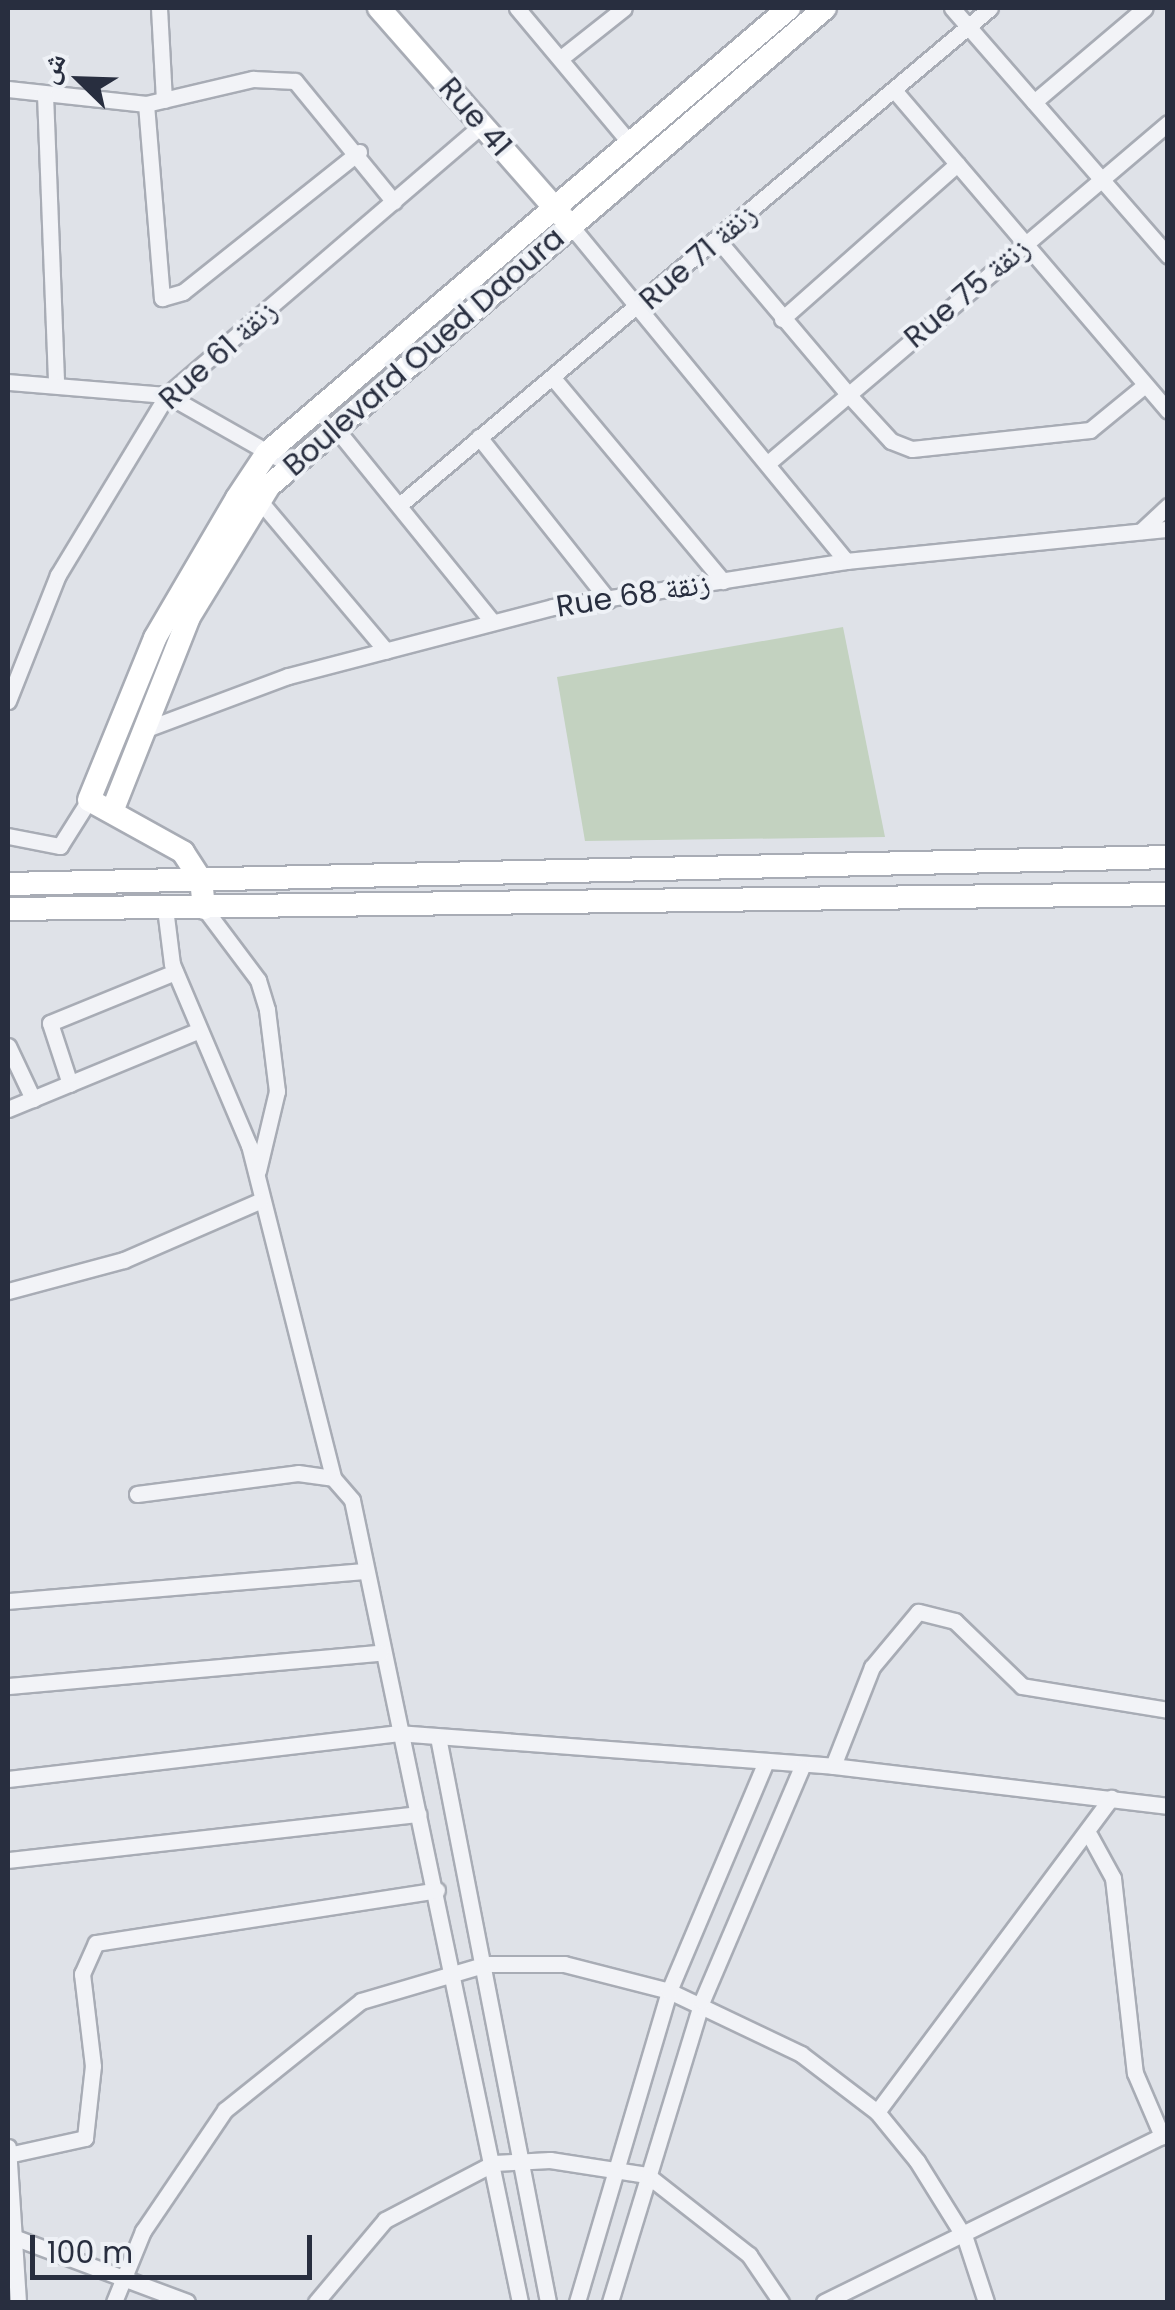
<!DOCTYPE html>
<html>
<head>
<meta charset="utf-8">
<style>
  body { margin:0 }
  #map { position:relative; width:1175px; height:2310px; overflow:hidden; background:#dfe2e8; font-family:Poppins,"Noto Naskh Arabic",sans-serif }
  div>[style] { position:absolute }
  .green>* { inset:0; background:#c3d2c0 }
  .roads { filter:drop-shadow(2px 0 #a8acb5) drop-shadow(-2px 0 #a8acb5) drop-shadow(0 2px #a8acb5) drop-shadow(0 -2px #a8acb5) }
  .street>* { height:15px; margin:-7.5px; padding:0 7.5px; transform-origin:7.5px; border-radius:7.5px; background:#f2f3f7 }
  .secondary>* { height:22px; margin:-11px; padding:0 11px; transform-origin:11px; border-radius:11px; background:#fff }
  span { translate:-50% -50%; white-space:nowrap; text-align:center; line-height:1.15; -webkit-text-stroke:8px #eef1f6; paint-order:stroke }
  .street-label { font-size:30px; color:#282e3f }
  .frame { position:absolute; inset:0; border:10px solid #282e3f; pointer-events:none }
  .north { position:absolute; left:30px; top:30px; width:100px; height:100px; -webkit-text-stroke:8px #eef1f6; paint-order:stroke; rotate:293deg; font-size:28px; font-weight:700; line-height:40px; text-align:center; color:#282e3f }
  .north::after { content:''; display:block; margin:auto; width:35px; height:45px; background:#282e3f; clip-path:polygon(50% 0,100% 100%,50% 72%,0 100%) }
  .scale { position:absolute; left:30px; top:2235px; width:282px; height:45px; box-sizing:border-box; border:5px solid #282e3f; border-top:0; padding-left:12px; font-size:30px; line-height:35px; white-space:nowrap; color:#282e3f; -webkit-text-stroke:8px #eef1f6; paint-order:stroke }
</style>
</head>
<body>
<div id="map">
  <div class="green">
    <div style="clip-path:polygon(843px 627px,885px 837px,585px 841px,557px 677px)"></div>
  </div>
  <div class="roads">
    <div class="street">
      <div style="left:159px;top:8px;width:92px;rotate:86.9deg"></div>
      <div style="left:517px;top:8px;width:176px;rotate:50.1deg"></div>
      <div style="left:952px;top:8px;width:329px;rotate:48.9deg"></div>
      <div style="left:561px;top:58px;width:80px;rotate:-38.4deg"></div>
      <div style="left:8px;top:89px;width:139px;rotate:6.2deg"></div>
      <div style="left:146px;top:104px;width:110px;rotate:-13.2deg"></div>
      <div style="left:253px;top:79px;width:42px;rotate:2.7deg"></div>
      <div style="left:295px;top:81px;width:156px;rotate:50.7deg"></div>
      <div style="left:894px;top:90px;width:422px;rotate:49.5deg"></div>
      <div style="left:45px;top:94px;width:286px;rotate:87.8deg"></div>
      <div style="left:1034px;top:102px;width:145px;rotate:-40.3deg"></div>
      <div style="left:146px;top:104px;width:195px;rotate:85.3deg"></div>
      <div style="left:162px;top:298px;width:22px;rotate:-16deg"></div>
      <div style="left:183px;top:292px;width:225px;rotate:-38.5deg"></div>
      <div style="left:571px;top:226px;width:433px;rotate:50.6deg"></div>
      <div style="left:717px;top:239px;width:202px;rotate:49.8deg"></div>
      <div style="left:847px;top:393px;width:65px;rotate:47.5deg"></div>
      <div style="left:891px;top:441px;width:22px;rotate:21deg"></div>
      <div style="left:912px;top:449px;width:179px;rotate:-6.1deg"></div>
      <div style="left:1090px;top:430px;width:71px;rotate:-39.3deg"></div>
      <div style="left:782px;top:319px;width:234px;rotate:-41.5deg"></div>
      <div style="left:553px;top:378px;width:265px;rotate:50.1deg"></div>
      <div style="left:8px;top:382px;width:160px;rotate:4.7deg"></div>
      <div style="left:167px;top:395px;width:142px;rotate:29.6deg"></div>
      <div style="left:333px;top:425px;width:251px;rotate:51deg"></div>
      <div style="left:479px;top:437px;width:208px;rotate:51.6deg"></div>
      <div style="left:768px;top:463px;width:525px;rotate:-40.36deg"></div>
      <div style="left:259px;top:500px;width:197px;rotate:49.9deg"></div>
      <div style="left:403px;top:502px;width:767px;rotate:-40.08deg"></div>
      <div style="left:1141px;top:531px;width:37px;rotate:-43deg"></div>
      <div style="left:8px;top:701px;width:136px;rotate:-68.4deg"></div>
      <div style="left:58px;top:575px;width:210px;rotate:-58.8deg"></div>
      <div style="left:167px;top:395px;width:415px;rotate:-40.6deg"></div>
      <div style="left:141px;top:731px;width:157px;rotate:-20.5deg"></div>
      <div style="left:288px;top:676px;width:274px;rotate:-14.6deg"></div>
      <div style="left:553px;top:607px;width:297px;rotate:-8.9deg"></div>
      <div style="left:846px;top:561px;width:324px;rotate:-5.7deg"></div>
      <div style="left:8px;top:836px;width:53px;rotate:10.9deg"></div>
      <div style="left:60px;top:846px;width:54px;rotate:-57.8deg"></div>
      <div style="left:165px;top:908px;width:56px;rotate:82.9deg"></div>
      <div style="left:172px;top:964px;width:197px;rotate:67deg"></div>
      <div style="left:249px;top:1145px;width:343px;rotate:75.8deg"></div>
      <div style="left:204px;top:908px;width:90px;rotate:53.1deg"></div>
      <div style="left:258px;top:980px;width:31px;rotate:73deg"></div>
      <div style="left:267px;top:1010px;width:82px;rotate:83deg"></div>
      <div style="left:277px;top:1091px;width:82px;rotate:103.4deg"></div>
      <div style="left:8px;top:1046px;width:59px;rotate:64.7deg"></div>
      <div style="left:70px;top:1084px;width:64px;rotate:-108.2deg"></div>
      <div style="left:50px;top:1023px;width:135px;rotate:-22.2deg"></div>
      <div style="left:8px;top:1109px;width:204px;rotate:-22.4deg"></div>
      <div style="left:8px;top:1291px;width:120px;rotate:-15deg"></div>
      <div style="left:124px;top:1260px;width:148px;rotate:-23.5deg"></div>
      <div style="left:137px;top:1494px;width:162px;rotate:-7.4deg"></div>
      <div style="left:298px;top:1473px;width:35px;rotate:8deg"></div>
      <div style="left:333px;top:1478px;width:29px;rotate:49deg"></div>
      <div style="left:352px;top:1500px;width:819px;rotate:78.17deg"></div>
      <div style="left:8px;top:1601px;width:359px;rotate:-4.8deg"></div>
      <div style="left:8px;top:1686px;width:374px;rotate:-5.1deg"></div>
      <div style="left:1168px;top:1710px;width:148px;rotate:-170.7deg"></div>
      <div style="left:1022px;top:1686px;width:93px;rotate:-135.9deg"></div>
      <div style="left:955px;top:1621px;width:38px;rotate:-166deg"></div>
      <div style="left:918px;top:1612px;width:72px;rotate:129.9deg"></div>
      <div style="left:872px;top:1667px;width:106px;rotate:111.5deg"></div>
      <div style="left:833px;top:1766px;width:337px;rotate:6.8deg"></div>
      <div style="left:438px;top:1737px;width:576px;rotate:78.98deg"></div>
      <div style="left:8px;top:1779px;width:392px;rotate:-6.7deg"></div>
      <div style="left:397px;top:1733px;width:437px;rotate:4.3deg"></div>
      <div style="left:1090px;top:1836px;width:48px;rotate:61.3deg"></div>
      <div style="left:1113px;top:1878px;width:196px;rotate:83.6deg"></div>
      <div style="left:1135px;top:2073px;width:69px;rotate:66.8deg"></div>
      <div style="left:8px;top:1860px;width:413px;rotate:-6.4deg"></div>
      <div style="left:877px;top:2112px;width:392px;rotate:-53.3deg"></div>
      <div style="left:8px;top:2147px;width:155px;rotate:86.3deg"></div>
      <div style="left:8px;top:2155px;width:79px;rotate:-12.4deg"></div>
      <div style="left:85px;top:2138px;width:72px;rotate:-83.7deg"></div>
      <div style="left:93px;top:2066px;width:93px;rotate:-96.8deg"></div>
      <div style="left:82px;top:1974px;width:34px;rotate:-66deg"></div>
      <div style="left:96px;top:1943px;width:345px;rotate:-8.8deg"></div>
      <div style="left:8px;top:2235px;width:191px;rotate:20.5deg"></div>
      <div style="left:114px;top:2302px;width:77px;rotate:-67.8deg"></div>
      <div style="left:143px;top:2231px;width:146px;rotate:-55.9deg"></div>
      <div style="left:225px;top:2110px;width:174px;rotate:-38.7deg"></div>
      <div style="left:361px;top:2001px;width:131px;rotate:-16.4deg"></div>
      <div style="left:487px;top:1964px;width:77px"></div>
      <div style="left:564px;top:1964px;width:108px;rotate:14.4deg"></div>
      <div style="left:669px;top:1991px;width:146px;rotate:25.5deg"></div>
      <div style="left:801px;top:2054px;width:96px;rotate:37.3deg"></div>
      <div style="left:877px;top:2112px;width:63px;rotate:50.8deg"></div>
      <div style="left:917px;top:2161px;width:91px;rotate:58.1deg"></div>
      <div style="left:965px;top:2238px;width:67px;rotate:71.8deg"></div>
      <div style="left:316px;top:2302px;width:107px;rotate:-49.9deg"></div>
      <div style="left:385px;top:2220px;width:123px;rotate:-27.6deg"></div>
      <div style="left:494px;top:2163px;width:56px;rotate:-3.1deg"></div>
      <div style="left:550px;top:2160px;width:98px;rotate:8.8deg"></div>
      <div style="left:647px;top:2175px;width:130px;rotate:38.1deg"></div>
      <div style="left:749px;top:2255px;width:57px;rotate:55.8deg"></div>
      <div style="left:577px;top:2302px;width:324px;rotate:-73.5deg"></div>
      <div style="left:669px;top:1991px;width:244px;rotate:-67.1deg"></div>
      <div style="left:610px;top:2302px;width:315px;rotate:-73deg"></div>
      <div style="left:702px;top:2001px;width:254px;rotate:-66.9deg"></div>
      <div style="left:824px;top:2302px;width:383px;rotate:-26.2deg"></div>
    </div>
    <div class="secondary">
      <div style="left:379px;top:8px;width:277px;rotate:48.7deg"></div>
      <div style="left:113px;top:809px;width:206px;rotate:-68.4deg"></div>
      <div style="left:189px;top:617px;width:153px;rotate:-58.6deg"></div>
      <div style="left:269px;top:486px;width:733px;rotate:-40.69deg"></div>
      <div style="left:8px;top:884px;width:1160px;rotate:-1.33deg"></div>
      <div style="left:204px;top:908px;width:28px;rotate:-96deg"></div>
      <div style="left:201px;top:880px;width:33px;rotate:-123deg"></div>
      <div style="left:183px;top:852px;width:107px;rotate:-151deg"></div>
      <div style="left:89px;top:800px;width:175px;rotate:-67.8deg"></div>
      <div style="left:155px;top:638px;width:162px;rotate:-59.6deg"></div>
      <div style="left:237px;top:498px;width:54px;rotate:-56.3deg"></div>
      <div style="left:267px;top:453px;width:686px;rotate:-40.45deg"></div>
      <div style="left:8px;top:909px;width:1160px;rotate:-0.74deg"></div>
    </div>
  </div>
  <div class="street-label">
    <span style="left:475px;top:117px;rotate:49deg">Rue 41</span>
    <span style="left:698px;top:257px;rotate:-41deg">Rue 71 زنقة</span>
    <span style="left:967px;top:293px;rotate:-40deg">Rue 75 زنقة</span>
    <span style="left:424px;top:352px;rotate:-41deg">Boulevard Oued Daoura</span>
    <span style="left:218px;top:355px;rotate:-42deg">Rue 61 زنقة</span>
    <span style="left:633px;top:595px;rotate:-9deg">Rue 68 زنقة</span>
  </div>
  <div class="frame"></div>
  <div class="north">ش</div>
  <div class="scale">100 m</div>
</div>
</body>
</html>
